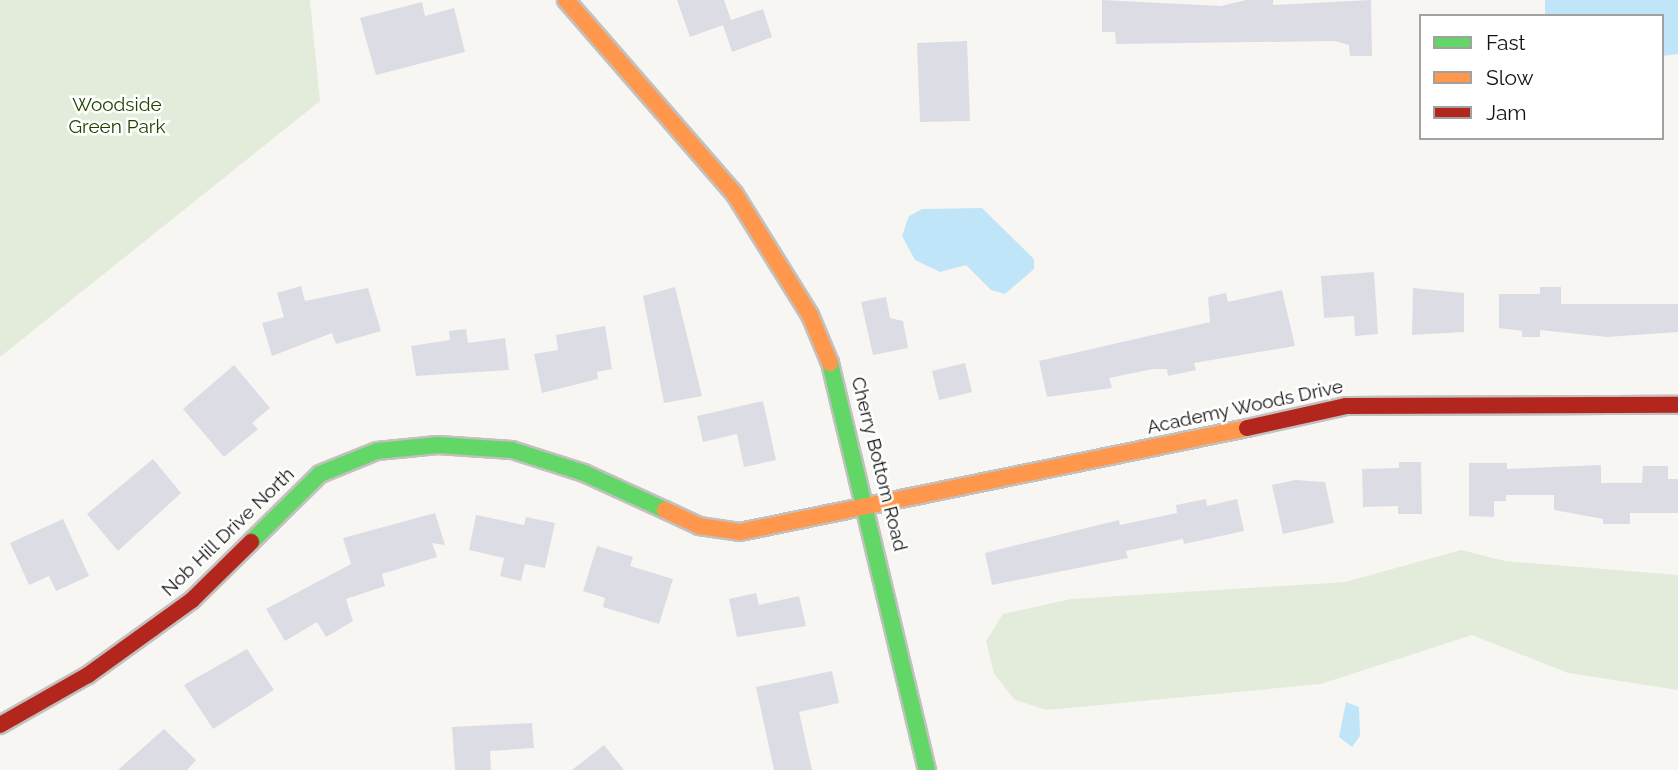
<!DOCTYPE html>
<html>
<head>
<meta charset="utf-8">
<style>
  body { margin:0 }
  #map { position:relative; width:1678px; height:770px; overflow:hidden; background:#f8f6f3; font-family:Raleway,sans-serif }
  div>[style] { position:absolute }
  .green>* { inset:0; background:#e3ecda }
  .water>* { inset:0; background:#c1e5f8 }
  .building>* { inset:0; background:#dcdce4 }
  .roads { filter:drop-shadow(2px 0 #c3c1bf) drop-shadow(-2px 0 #c3c1bf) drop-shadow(0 2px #c3c1bf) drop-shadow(0 -2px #c3c1bf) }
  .fast>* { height:16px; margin:-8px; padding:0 8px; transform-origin:8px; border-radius:8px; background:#63d668 }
  .slow>* { height:16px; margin:-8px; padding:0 8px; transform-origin:8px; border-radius:8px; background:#ff974d }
  .jam>* { height:16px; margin:-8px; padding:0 8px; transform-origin:8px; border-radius:8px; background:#b3261e }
  span { translate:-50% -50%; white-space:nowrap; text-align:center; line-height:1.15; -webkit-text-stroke:5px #fff; paint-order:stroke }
  .park-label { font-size:19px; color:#214100 }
  .street-label { font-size:19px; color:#141312 }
  .legend { position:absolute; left:1419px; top:14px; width:245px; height:126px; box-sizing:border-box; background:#fff; border:2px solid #a1a1a0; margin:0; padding:9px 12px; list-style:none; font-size:21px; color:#141312 }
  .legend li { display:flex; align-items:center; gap:14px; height:35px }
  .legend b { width:35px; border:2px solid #a1a1a0 }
</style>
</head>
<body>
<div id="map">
  <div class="green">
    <div style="clip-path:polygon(0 0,310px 0,320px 101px,0 357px)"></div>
    <div style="clip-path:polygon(1461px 550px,1505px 561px,1678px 575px,1678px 690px,1568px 673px,1472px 635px,1321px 684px,1047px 710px,1015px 700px,994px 674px,986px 641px,1003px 614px,1071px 599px,1345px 582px)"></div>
  </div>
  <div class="water">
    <div style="clip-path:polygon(1545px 0,1678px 0,1678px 54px,1662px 56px,1662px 16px,1545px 16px)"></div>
    <div style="clip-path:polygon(982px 208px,1034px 259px,1034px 269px,1005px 294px,991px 290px,966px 265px,940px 272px,915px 260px,902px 236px,909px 216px,922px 209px)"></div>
    <div style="clip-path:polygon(1346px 702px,1359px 707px,1360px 736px,1352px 747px,1339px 737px)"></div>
  </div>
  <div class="building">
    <div style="clip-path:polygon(677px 0,724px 0,731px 20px,763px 9px,772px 37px,732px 52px,723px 25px,690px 37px)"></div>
    <div style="clip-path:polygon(1102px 0,1221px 6px,1246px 0,1273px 0,1273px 5px,1371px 0,1372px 56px,1350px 56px,1349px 45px,1335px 41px,1116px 44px,1115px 32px,1102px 32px)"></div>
    <div style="clip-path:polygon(422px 2px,425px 16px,454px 8px,465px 52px,376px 75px,360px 18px)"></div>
    <div style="clip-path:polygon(967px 41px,970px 121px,920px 122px,917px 43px)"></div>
    <div style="clip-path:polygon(1374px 272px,1378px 334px,1355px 336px,1354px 316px,1324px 318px,1321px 276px)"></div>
    <div style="clip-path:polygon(301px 286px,305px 301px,368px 288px,381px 331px,336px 344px,332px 333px,272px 356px,262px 323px,284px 317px,277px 293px)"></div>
    <div style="clip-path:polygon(675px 287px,702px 396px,664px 403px,643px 296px)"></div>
    <div style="clip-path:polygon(1540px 287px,1561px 287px,1561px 304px,1678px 304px,1678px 332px,1607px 337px,1540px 330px,1540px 337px,1522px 337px,1522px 331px,1499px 328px,1499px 294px,1540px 294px)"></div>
    <div style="clip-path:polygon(1413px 288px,1464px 293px,1464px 332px,1412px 335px)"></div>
    <div style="clip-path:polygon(1282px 290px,1295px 346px,1194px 363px,1196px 370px,1168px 376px,1167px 369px,1153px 369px,1109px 378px,1112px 388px,1047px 397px,1039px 361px,1210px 322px,1208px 297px,1226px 293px,1228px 302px)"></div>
    <div style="clip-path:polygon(886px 297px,890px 318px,903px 321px,908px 348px,873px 355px,861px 302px)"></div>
    <div style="clip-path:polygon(605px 326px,612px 369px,597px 372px,598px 379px,542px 393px,534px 354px,558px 350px,556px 335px)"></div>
    <div style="clip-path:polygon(466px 329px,468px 343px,505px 338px,509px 370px,416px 376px,411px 346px,450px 340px,449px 331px)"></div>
    <div style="clip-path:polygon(965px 363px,972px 392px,939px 400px,932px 371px)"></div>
    <div style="clip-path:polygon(234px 365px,270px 408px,252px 423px,258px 429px,224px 457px,183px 409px)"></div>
    <div style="clip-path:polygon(763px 401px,776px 460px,744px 467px,737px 434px,703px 442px,697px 416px)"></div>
    <div style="clip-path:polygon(153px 459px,181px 493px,118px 551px,87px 514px)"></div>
    <div style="clip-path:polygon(1399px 462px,1421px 462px,1422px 514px,1398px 514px,1398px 506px,1363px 507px,1362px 469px,1399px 468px)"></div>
    <div style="clip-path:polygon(1469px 463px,1507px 463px,1507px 469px,1601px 465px,1601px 483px,1642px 483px,1643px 466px,1668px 466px,1668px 479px,1678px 479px,1678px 513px,1630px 513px,1630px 524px,1603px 524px,1603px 519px,1554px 510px,1554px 495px,1506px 495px,1506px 501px,1494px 501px,1494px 517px,1469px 516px)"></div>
    <div style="clip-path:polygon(1295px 480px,1325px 482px,1334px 523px,1283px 534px,1272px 485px)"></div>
    <div style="clip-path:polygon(1206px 499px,1207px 506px,1237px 499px,1244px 531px,1184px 544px,1183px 539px,1126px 551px,1128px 558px,992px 585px,985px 553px,1119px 520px,1120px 525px,1177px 513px,1176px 505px)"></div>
    <div style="clip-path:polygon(435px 513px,445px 545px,432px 543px,437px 557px,382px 574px,385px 586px,346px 599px,353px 621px,326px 637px,317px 622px,285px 641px,266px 609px,351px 564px,343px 538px)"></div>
    <div style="clip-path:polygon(476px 515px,524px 525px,526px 517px,555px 523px,545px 568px,525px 564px,521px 581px,500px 576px,504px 558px,469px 550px)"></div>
    <div style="clip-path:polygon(63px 519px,89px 576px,56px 591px,49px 576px,29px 585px,10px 543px)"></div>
    <div style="clip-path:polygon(597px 546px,633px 557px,630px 566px,673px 579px,659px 624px,603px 607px,605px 598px,583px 591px)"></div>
    <div style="clip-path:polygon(756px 593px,759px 605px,799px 596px,806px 626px,737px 637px,729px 599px)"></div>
    <div style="clip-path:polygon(247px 649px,274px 690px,213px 729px,184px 685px)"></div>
    <div style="clip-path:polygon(832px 671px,839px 703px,799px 712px,812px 770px,774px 770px,756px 687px)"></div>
    <div style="clip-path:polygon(532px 723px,534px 748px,490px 751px,491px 770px,455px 770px,452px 727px)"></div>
    <div style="clip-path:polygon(164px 729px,196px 760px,187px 770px,118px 770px)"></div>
    <div style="clip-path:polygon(604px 745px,624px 770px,572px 770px)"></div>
  </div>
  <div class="roads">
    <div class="fast">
      <div style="left:830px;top:363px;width:418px;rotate:76.6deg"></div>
      <div style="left:251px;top:542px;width:97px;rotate:-44.6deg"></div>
      <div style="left:320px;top:474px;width:61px;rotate:-22deg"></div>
      <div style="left:377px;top:451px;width:61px;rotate:-5.6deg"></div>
      <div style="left:438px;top:445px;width:74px;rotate:3.9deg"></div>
      <div style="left:512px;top:450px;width:76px;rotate:17.7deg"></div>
      <div style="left:584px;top:473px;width:89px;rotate:24.6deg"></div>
    </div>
    <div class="slow">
      <div style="left:566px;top:0;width:256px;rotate:49deg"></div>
      <div style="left:734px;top:193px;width:144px;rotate:58.1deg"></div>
      <div style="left:810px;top:315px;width:52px;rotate:67.4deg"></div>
      <div style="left:665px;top:510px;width:38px;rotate:25deg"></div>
      <div style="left:699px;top:526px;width:41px;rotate:8.3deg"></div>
      <div style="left:740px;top:532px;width:518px;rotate:-11.59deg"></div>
    </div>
    <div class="jam">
      <div style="left:1247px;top:428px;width:101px;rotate:-12.5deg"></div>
      <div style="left:1346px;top:406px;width:332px;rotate:-0.2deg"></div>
      <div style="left:0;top:725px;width:101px;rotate:-29.6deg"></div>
      <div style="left:88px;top:675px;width:128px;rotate:-35.8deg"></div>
      <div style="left:192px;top:600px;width:83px;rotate:-44.5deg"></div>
    </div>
  </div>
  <div class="park-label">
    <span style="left:117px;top:116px">Woodside<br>Green Park</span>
  </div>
  <div class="street-label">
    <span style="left:1245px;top:407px;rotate:-12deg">Academy Woods Drive</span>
    <span style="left:879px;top:464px;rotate:76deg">Cherry Bottom Road</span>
    <span style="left:228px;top:532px;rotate:-44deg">Nob Hill Drive North</span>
  </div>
  <ul class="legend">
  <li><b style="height:9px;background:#63d668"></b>Fast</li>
  <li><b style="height:9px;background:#ff974d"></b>Slow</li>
  <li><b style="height:9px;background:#b3261e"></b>Jam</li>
  </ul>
</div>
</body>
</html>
